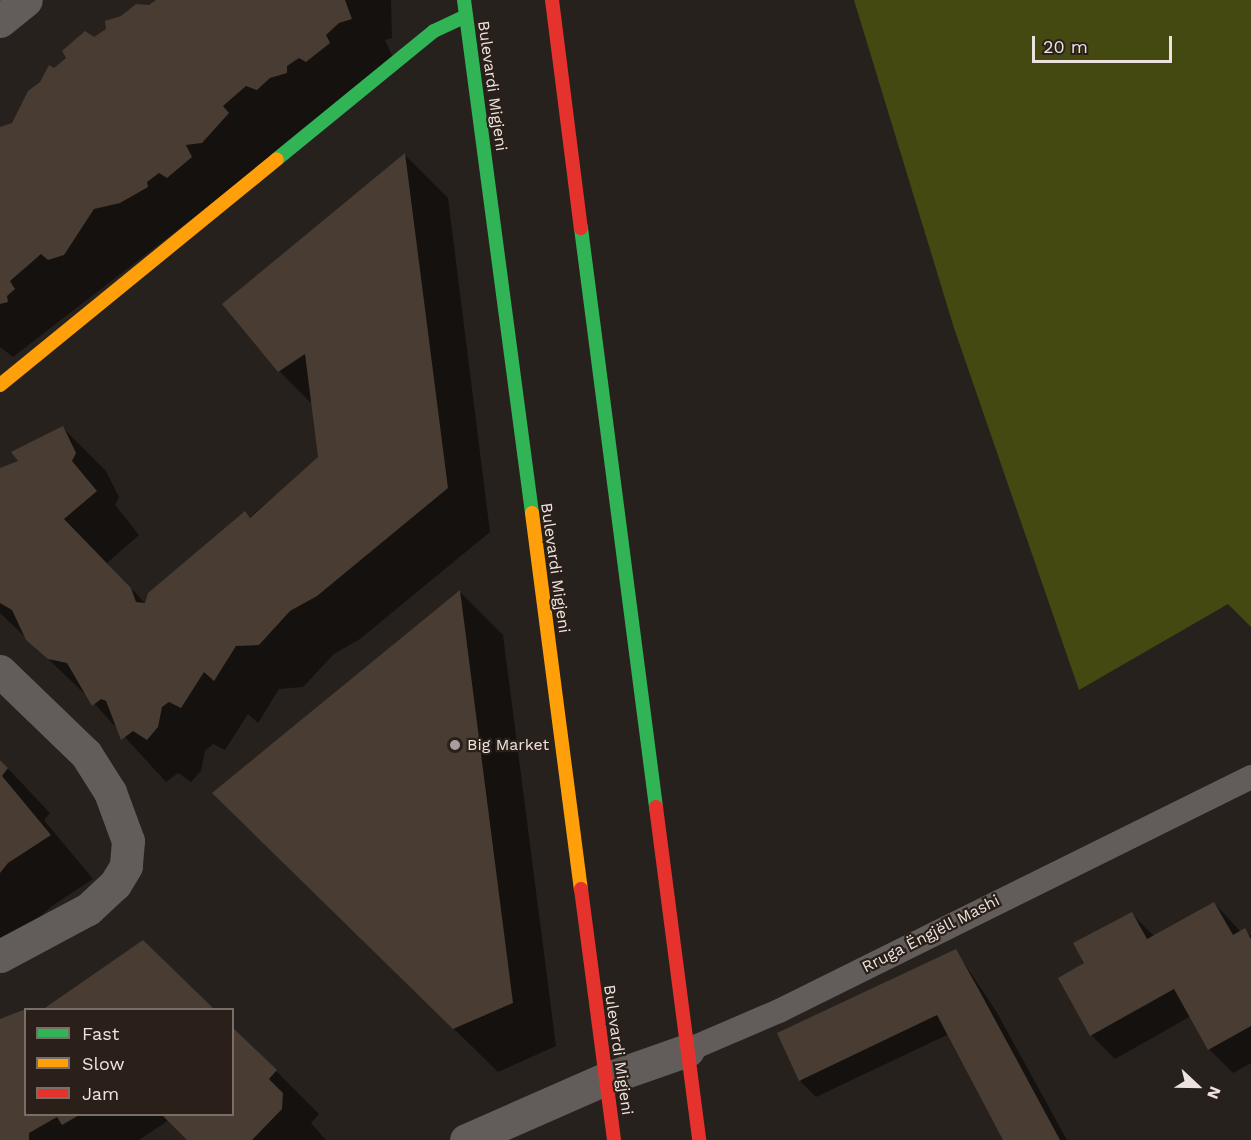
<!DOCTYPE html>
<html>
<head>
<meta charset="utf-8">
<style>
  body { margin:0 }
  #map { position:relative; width:1251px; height:1140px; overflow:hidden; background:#27211d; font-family:"Work Sans",sans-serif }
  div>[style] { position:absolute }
  .green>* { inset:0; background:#444911 }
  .shadow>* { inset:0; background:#0007 }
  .building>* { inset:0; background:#493c32 }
  .lane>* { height:24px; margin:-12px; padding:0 12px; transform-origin:12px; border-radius:12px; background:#625d5a }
  .street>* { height:33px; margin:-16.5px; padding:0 16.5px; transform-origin:16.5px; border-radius:16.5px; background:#625d5a }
  .fast>* { height:14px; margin:-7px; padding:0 7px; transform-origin:7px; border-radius:7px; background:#30b455 }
  .slow>* { height:14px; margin:-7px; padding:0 7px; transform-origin:7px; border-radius:7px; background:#ff9f0a }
  .jam>* { height:14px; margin:-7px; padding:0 7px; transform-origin:7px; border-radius:7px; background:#e5322d }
  .dots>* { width:16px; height:16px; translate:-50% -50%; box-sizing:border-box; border:3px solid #2b2019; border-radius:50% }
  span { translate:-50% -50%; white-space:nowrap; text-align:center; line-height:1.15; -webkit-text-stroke:4.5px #2b2019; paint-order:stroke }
  .street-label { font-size:16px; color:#ece3df }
  .poi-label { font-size:16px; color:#ece3df }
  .left { translate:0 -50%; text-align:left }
  .legend { position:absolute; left:24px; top:1008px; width:210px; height:108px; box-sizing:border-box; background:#2b2019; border:2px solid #786e68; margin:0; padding:8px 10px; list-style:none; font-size:18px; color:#ece3df }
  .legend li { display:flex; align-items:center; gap:12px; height:30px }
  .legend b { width:30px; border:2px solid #786e68 }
  .north { position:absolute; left:1167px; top:1056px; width:60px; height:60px; -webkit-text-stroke:4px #2b2019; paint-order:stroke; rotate:112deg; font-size:16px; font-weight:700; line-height:24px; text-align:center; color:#ece3df }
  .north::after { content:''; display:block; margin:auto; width:21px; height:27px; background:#ece3df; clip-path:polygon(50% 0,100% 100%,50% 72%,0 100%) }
  .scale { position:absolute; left:1032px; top:36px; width:140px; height:27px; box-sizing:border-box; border:3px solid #ece3df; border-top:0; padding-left:8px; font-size:18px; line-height:21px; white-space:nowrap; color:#ece3df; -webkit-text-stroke:4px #2b2019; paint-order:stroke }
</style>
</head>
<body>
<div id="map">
  <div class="green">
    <div style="clip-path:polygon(854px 0,1251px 0,1251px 627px,1228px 604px,1079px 690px,954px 328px)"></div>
  </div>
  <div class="shadow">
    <div style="clip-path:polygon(158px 0,391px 0,392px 38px,385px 40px,395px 62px,13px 357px,0 347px,0 128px,13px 124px,54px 70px,94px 39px)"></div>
    <div style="clip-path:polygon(405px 155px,448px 198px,490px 532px,360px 639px,334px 654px,303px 687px,279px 689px,258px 723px,248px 714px,225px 750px,213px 744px,205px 751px,201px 771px,191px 782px,178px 773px,166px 782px,90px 699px,0 613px,0 470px,20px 462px,63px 428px,106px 471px,119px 497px,115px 505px,139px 535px,107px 563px,146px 604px,320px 458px,313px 405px,279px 371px,225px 304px)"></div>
    <div style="clip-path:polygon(460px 592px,503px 635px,556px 1046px,498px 1072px,257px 836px)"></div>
    <div style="clip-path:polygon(0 760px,50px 813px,44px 820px,93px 879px,52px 906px,6px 947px,0 942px)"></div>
    <div style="clip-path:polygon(1214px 903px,1241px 932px,1245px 930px,1251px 936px,1251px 1063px,1233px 1073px,1209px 1049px,1191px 1016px,1115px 1059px,1091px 1035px,1086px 964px,1131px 913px,1154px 936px)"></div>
    <div style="clip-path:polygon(956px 951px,996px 1011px,1067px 1140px,1005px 1140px,949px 1034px,816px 1097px,800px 1081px)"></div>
    <div style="clip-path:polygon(0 1020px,26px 1114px,232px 1114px,276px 1071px,319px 1114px,311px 1123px,326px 1140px,189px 1140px,169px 1120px,139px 1140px,0 1140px)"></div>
  </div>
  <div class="building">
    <div style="clip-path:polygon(156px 0,345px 0,352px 19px,339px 23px,326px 35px,330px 43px,306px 62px,299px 58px,287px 66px,287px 73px,270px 78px,257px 90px,246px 86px,223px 106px,229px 113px,202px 143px,186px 145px,192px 157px,167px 178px,159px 173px,147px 182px,148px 187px,120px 203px,94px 209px,64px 255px,48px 260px,41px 254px,10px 281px,15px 289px,7px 296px,8px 302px,0 304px,0 127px,12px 123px,28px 91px,40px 82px,49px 65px,54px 68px,66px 58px,62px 51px,85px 31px,94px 37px,106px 29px,105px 21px,121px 16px,136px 4px,149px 5px)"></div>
    <div style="clip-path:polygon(405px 153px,448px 488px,317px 596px,290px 611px,259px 645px,236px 646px,214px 681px,204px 672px,181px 708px,169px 702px,162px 707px,158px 727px,147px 740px,133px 731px,121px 740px,106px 701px,101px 699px,92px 706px,67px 663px,48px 659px,26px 640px,12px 610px,0 603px,0 468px,18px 461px,11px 452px,63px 426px,76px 453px,72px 461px,97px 491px,64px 519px,131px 588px,136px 602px,145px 603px,148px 593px,245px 511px,250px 518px,318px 457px,305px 354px,278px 372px,222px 304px)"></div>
    <div style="clip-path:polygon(460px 590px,513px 1003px,453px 1029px,212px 793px)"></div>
    <div style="clip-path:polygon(0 760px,8px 768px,2px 776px,51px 835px,8px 863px,0 873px)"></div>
    <div style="clip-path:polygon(1214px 902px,1233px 935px,1245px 928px,1251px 939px,1251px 1026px,1208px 1050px,1174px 989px,1090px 1036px,1058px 978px,1084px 963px,1073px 943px,1132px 912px,1147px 939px)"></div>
    <div style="clip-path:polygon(143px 940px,215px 1010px,42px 1010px)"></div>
    <div style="clip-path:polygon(956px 949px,980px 992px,1060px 1140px,1003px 1140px,937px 1015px,799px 1081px,777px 1033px)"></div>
    <div style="clip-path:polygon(26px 1009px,26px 1114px,81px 1114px,62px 1125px,57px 1117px,29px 1133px,29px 1140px,0 1140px,0 1019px)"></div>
    <div style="clip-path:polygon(232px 1027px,277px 1070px,269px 1079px,283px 1093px,282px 1109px,252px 1140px,187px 1140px,161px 1114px,232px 1114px)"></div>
  </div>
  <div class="lane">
    <div style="left:688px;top:1050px;width:99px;rotate:-23.2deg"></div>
    <div style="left:779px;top:1011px;width:527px;rotate:-26.37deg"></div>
  </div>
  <div class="street">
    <div style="left:0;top:21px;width:33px;rotate:-39deg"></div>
    <div style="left:0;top:671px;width:120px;rotate:44deg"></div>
    <div style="left:86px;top:754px;width:45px;rotate:57.7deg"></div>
    <div style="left:110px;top:792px;width:52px;rotate:69.8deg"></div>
    <div style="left:128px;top:841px;width:25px;rotate:95deg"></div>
    <div style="left:126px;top:866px;width:21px;rotate:121deg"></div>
    <div style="left:115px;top:884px;width:37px;rotate:137deg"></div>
    <div style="left:88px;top:909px;width:100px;rotate:151.9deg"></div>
    <div style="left:466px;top:1140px;width:152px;rotate:-23.7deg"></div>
    <div style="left:605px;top:1079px;width:88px;rotate:-19.3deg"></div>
  </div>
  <div class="fast">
    <div style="left:464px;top:0;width:517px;rotate:82.45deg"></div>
    <div style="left:277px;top:159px;width:203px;rotate:-39.2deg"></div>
    <div style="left:434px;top:31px;width:35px;rotate:-25deg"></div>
    <div style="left:581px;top:228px;width:584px;rotate:82.62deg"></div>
  </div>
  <div class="slow">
    <div style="left:0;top:385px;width:357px;rotate:-39.2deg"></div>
    <div style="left:532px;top:513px;width:379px;rotate:82.6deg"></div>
  </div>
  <div class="jam">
    <div style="left:552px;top:0;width:230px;rotate:82.8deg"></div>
    <div style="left:656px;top:807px;width:336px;rotate:82.6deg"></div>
    <div style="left:581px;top:889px;width:253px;rotate:82.5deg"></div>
  </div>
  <div class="dots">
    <div style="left:455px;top:745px;background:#a79f9b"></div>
  </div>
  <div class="street-label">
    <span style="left:492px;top:86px;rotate:82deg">Bulevardi Migjeni</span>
    <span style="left:555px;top:568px;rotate:82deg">Bulevardi Migjeni</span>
    <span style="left:931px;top:934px;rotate:-27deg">Rruga Ëngjëll Mashi</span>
    <span style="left:618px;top:1050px;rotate:82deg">Bulevardi Migjeni</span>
  </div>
  <div class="poi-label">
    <span class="left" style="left:467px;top:745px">Big Market</span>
  </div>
  <ul class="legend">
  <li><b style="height:8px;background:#30b455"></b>Fast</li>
  <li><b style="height:8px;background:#ff9f0a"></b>Slow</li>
  <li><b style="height:8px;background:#e5322d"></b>Jam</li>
  </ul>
  <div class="north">N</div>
  <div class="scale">20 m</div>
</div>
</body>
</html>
